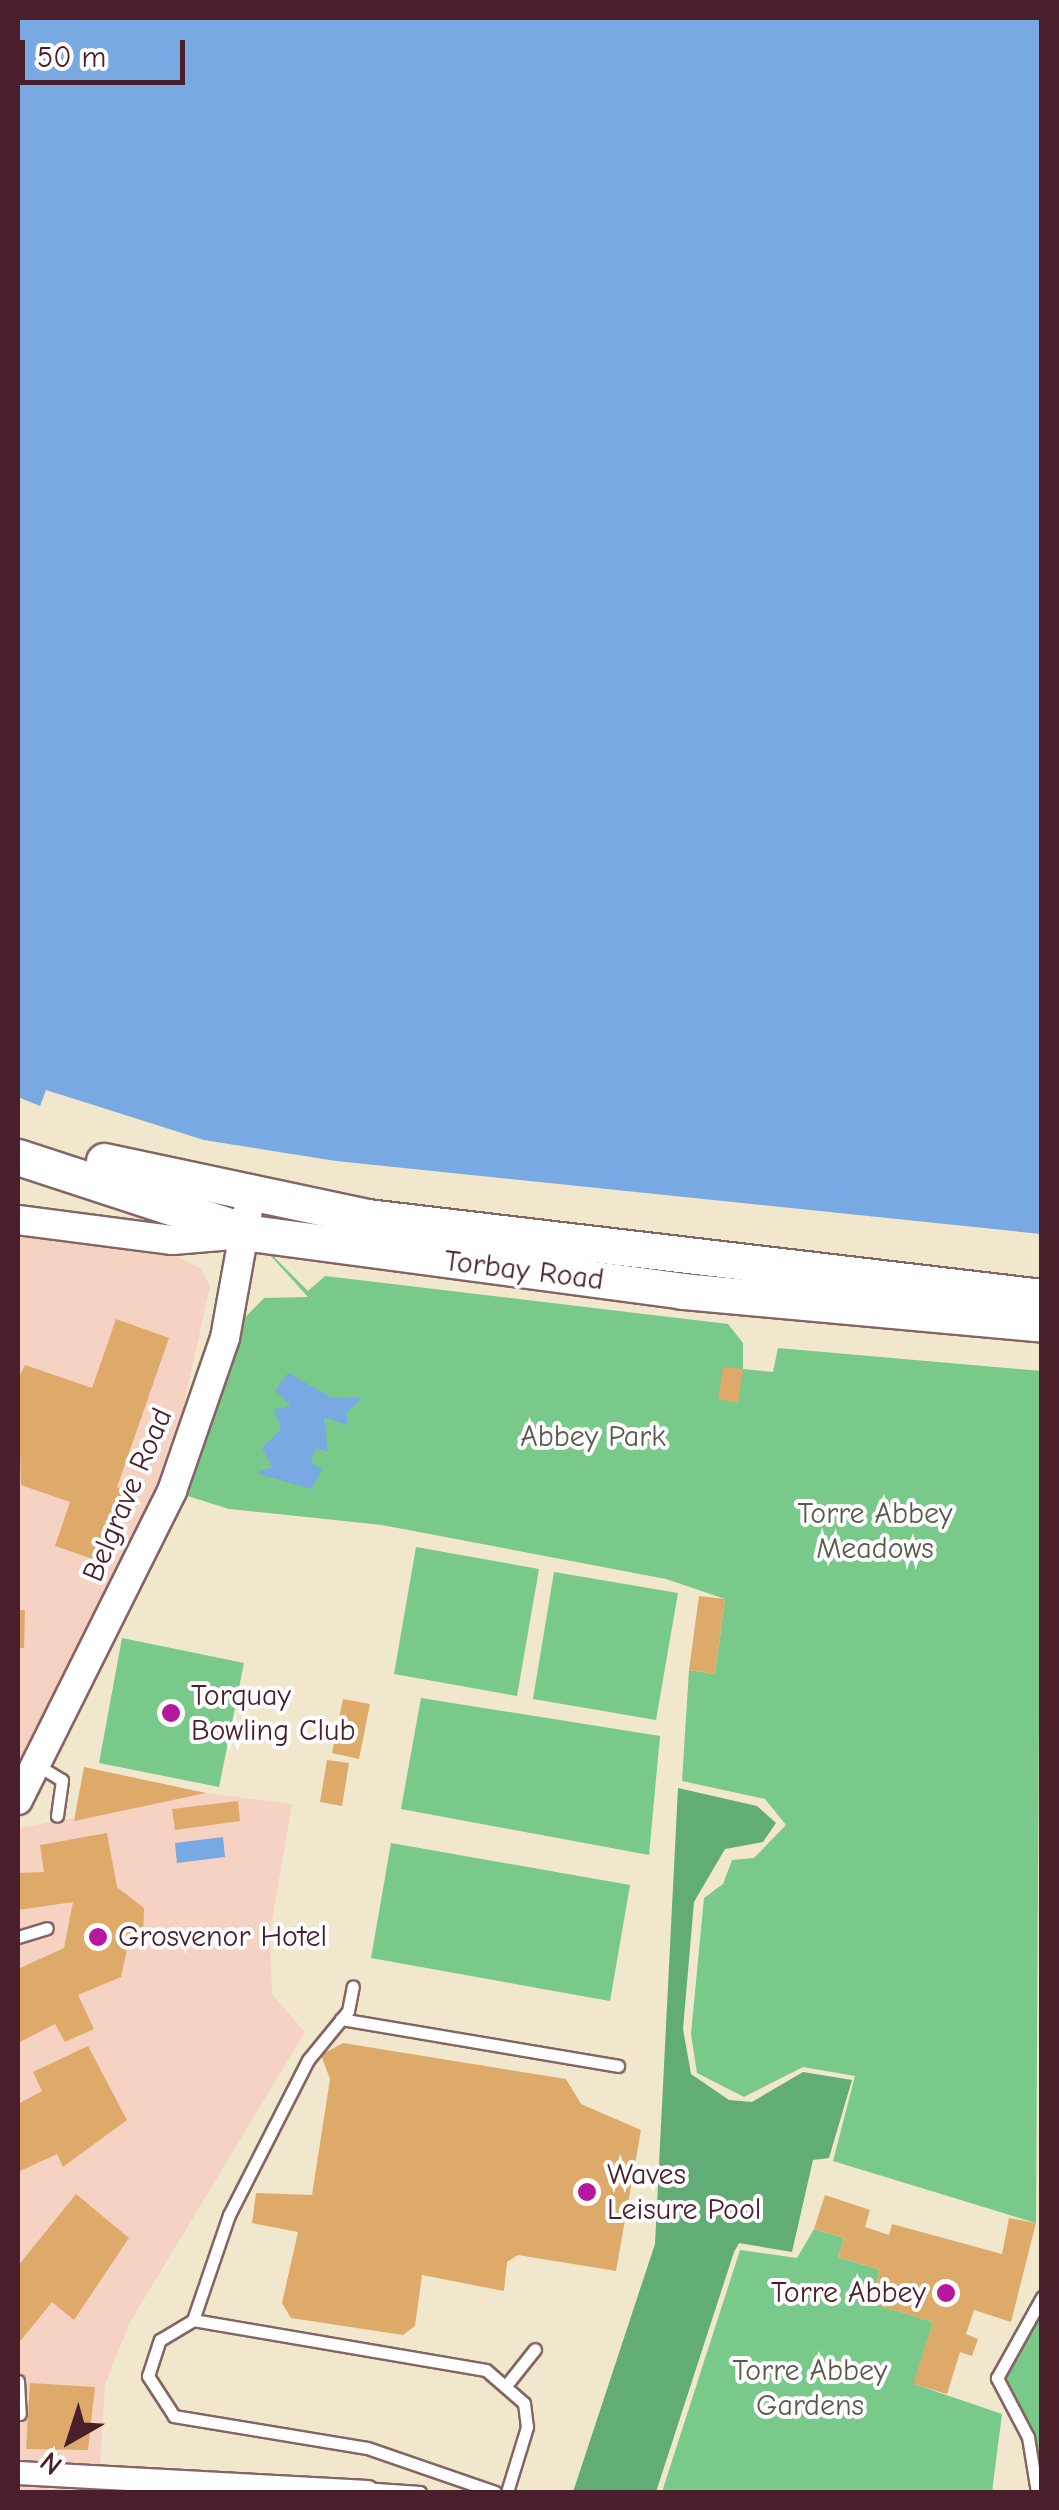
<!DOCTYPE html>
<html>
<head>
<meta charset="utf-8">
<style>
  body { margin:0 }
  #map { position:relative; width:1059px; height:2510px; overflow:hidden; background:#f0e7cc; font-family:"Comic Neue",sans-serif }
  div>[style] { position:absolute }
  .built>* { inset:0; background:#f5d2c2 }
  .green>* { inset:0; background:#79c98a }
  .forest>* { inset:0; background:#62ad76 }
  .water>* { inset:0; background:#78a9e3 }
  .building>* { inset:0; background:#deaa6a }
  .roads { filter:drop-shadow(2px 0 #846563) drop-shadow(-2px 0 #846563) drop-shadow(0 2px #846563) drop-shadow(0 -2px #846563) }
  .service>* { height:11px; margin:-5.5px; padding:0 5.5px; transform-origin:5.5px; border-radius:5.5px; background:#fff }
  .minor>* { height:22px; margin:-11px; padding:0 11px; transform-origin:11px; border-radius:11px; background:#fff }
  .tertiary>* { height:28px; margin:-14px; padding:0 14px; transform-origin:14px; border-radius:14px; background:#fff }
  .primary>* { height:35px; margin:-17.5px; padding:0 17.5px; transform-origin:17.5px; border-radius:17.5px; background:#fff }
  .dots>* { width:28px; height:28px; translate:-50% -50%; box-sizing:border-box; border:5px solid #fff; border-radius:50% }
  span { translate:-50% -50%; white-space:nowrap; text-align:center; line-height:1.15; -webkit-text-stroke:8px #fff; paint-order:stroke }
  .street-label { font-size:30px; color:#4a1f2b }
  .park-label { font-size:30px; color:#5a5a4c }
  .poi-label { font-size:30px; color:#4a1f2b }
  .left { translate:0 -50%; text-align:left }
  .right { translate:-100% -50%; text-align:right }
  .frame { position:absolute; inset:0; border:20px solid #4a1f2b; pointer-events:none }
  .north { position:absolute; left:20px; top:2390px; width:100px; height:100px; -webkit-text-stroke:8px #fff; paint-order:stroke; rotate:219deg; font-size:28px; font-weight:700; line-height:40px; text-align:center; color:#4a1f2b }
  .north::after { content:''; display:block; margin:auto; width:35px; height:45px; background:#4a1f2b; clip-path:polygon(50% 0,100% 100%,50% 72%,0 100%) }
  .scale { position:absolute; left:20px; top:40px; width:165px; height:45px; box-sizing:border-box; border:5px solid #4a1f2b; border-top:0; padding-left:12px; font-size:30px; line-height:35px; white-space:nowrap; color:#4a1f2b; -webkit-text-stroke:8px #fff; paint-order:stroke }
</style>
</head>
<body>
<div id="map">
  <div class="built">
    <div style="clip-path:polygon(18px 1236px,166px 1251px,201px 1269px,210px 1286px,177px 1435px,141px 1527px,18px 1768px)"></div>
    <div style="clip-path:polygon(206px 1793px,292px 1804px,270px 1931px,272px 1994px,305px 2032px,130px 2322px,105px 2384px,100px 2467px,18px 2463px,20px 1828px)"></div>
    <div style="clip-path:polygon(18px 2478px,60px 2487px,300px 2492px,18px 2492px)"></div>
  </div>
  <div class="green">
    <div style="clip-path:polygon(250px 1233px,308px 1291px,325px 1276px,728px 1324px,743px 1343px,743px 1369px,773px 1372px,778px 1348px,1041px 1371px,1036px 2223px,833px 2161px,855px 2076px,803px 2067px,744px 2097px,697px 2073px,691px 2034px,704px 1898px,723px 1884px,732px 1860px,754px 1858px,786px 1825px,765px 1799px,682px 1781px,689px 1670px,715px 1674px,725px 1599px,666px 1579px,382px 1525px,229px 1509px,172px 1491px,225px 1338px,264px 1298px,308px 1297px)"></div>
    <div style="clip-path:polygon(416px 1547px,539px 1569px,517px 1696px,394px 1674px)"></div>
    <div style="clip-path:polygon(554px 1572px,678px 1593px,656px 1720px,533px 1699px)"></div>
    <div style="clip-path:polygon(122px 1638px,244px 1663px,219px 1787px,99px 1763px)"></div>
    <div style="clip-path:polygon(421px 1698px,660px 1736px,649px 1855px,401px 1809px)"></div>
    <div style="clip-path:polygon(391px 1843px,630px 1885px,610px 2001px,371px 1958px)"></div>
    <div style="clip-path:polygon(814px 2229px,844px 2238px,838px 2257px,880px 2270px,871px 2303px,933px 2322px,914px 2384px,1002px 2414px,992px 2492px,662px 2492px,740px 2250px,797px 2258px)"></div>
    <div style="clip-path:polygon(1041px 2297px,1041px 2492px,1003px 2395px,1002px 2361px)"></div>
  </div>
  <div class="forest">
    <div style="clip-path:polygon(678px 1788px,757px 1806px,776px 1823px,763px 1842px,725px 1849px,694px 1902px,683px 2029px,691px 2074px,729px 2100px,752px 2102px,803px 2072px,852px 2080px,829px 2158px,813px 2160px,792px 2252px,739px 2243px,734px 2252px,656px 2492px,573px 2492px,655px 2244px)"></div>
  </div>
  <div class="water">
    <div style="clip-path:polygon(18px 18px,1041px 18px,1041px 1234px,336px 1161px,204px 1140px,46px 1090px,40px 1106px,18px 1097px)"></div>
    <div style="clip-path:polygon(288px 1373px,331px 1397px,362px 1398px,347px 1412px,347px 1425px,324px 1417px,328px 1452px,316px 1448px,311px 1462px,322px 1470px,311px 1489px,256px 1473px,272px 1467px,262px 1448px,281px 1429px,274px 1409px,291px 1406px,275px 1390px)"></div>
    <div style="clip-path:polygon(223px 1837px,225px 1857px,177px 1863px,175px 1843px)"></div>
  </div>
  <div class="building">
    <div style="clip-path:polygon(116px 1319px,169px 1338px,117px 1487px,130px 1492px,105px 1563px,55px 1546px,70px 1502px,21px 1485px,18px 1379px,25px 1365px,92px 1388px)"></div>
    <div style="clip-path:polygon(723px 1367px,743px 1369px,738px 1403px,718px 1399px)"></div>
    <div style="clip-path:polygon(699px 1596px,725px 1599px,715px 1674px,689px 1670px)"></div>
    <div style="clip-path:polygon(18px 1610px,25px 1610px,24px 1648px,18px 1648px)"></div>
    <div style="clip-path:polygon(343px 1699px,370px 1704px,359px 1759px,332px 1753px)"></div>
    <div style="clip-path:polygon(327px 1760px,349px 1763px,342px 1806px,320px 1802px)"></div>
    <div style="clip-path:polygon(84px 1767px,206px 1793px,74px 1821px)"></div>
    <div style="clip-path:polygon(238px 1801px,240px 1821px,175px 1830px,172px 1809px)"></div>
    <div style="clip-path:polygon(107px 1833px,117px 1887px,144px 1908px,143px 1938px,130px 1936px,121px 1977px,78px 1995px,94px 2029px,65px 2042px,55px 2024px,18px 2043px,18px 1969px,64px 1948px,73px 1902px,18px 1910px,18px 1873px,44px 1872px,40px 1845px)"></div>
    <div style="clip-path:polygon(343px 2043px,566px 2079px,581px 2104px,641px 2130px,616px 2271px,518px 2255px,507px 2262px,504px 2291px,422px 2275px,415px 2326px,403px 2335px,291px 2318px,282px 2303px,298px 2232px,252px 2223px,256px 2193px,312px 2195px,330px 2079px,321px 2055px)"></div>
    <div style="clip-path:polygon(88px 2046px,127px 2120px,63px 2167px,57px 2154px,18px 2172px,18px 2104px,42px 2091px,33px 2072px)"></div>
    <div style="clip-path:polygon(76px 2194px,129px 2238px,74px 2320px,52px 2302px,18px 2344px,18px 2266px)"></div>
    <div style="clip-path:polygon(825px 2195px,870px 2210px,865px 2227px,889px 2235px,892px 2224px,1002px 2254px,1009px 2218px,1036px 2223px,1011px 2322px,974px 2310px,966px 2334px,978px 2339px,972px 2356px,960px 2352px,947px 2394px,913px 2384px,933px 2322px,870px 2303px,880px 2270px,838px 2257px,844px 2238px,814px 2229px)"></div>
    <div style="clip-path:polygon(30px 2383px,95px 2387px,88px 2450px,26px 2449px)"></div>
  </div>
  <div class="roads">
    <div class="service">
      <div style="left:37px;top:1765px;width:29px;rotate:31deg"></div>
      <div style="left:62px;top:1780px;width:36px;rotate:98deg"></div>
      <div style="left:18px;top:1937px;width:30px;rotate:-17deg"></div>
      <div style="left:341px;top:2019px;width:281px;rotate:9.6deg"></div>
      <div style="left:193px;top:2320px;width:111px;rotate:-71.1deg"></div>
      <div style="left:229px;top:2215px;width:174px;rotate:-63deg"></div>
      <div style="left:308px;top:2060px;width:63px;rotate:-50.8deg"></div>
      <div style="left:348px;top:2011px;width:25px;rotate:-79deg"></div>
      <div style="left:18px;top:2381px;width:33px;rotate:87deg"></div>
      <div style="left:508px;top:2383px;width:43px;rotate:-51.5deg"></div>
      <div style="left:362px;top:2488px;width:58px;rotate:3.9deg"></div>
      <div style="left:495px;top:2492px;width:135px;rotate:-161deg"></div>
      <div style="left:367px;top:2448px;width:196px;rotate:-170.6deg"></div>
      <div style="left:174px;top:2416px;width:48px;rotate:-123deg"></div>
      <div style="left:148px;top:2376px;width:38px;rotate:-72deg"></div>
      <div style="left:160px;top:2340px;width:39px;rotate:-31deg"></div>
      <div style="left:193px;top:2320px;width:297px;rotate:9.7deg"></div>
      <div style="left:486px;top:2370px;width:50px;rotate:41deg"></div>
      <div style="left:524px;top:2403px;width:24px;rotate:83deg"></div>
      <div style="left:527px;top:2427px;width:68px;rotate:107.1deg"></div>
      <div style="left:1037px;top:2492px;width:56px;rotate:-99.3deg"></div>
      <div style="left:1028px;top:2437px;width:67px;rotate:-117.7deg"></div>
      <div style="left:997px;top:2378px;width:93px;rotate:-60.9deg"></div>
    </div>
    <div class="minor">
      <div style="left:18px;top:2473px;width:350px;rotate:3.1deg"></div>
    </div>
    <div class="tertiary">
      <div style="left:18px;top:1220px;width:156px;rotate:7.4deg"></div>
      <div style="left:173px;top:1240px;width:71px;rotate:-4.8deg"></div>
      <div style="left:18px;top:1800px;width:345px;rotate:-63.5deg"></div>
      <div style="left:172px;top:1491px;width:162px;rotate:-70.9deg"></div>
      <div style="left:225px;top:1338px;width:141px;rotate:-79.8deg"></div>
    </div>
    <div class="primary">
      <div style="left:18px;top:1157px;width:244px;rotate:18.1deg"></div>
      <div style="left:250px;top:1233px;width:436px;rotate:7.6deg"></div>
      <div style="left:682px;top:1291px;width:362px;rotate:5.2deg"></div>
      <div style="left:104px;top:1161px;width:269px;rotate:12deg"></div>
      <div style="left:367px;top:1217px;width:680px;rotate:6.76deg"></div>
    </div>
  </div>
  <div class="dots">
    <div style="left:171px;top:1713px;background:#b5179e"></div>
    <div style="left:98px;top:1937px;background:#b5179e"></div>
    <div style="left:587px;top:2192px;background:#b5179e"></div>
    <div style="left:946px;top:2293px;background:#b5179e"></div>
  </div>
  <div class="street-label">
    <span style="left:524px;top:1271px;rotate:7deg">Torbay Road</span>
    <span style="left:128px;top:1495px;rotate:-67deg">Belgrave Road</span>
  </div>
  <div class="park-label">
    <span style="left:593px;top:1437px">Abbey Park</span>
    <span style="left:875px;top:1531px">Torre Abbey<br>Meadows</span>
    <span style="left:810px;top:2388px">Torre Abbey<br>Gardens</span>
  </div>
  <div class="poi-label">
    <span class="left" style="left:191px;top:1713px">Torquay<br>Bowling Club</span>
    <span class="left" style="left:118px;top:1937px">Grosvenor Hotel</span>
    <span class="left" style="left:607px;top:2192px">Waves<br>Leisure Pool</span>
    <span class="right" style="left:926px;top:2293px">Torre Abbey</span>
  </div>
  <div class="frame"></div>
  <div class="north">N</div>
  <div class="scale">50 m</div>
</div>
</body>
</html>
